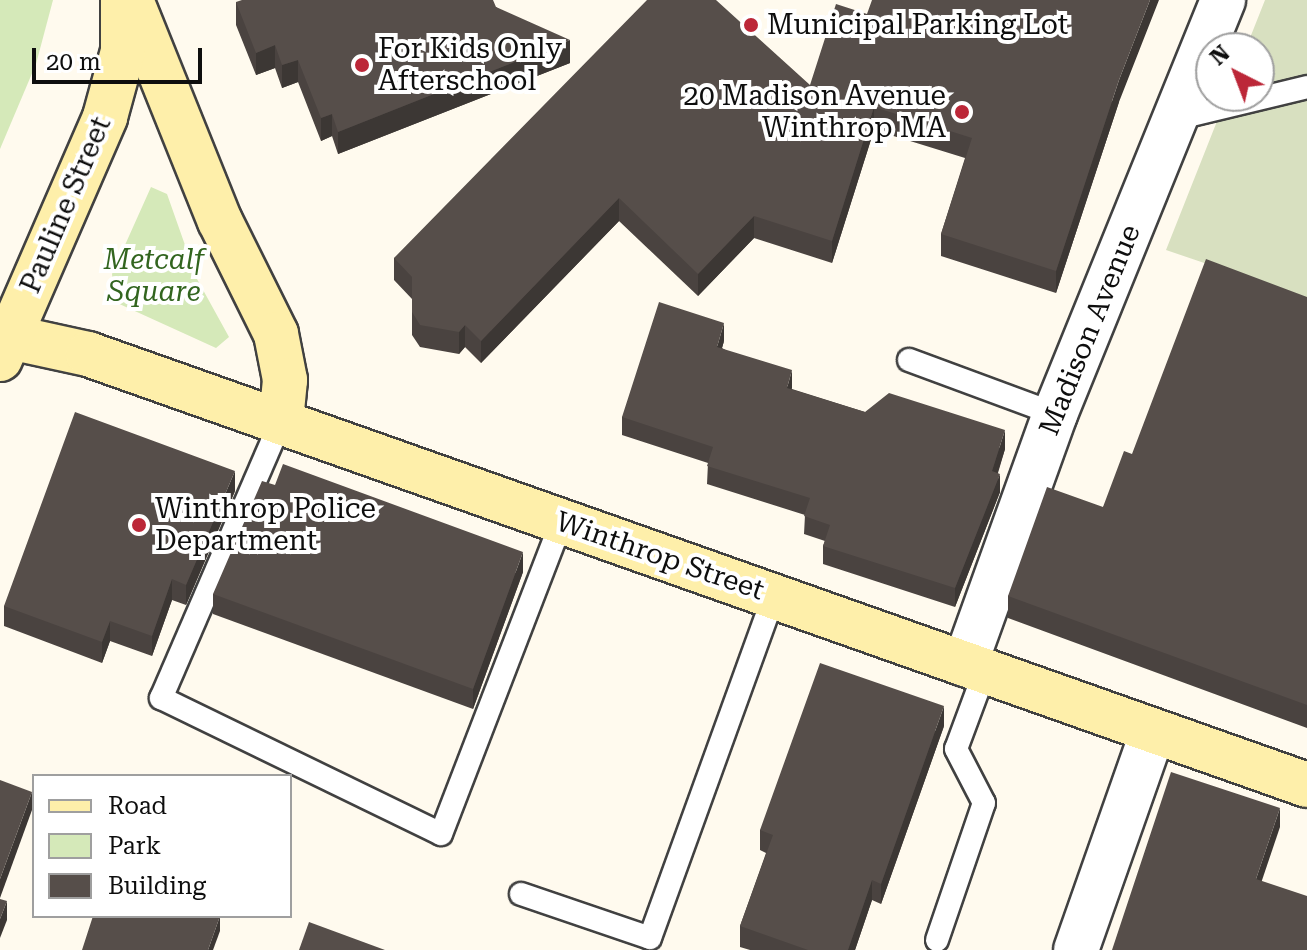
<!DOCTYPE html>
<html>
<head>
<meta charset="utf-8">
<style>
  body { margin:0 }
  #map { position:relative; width:1307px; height:950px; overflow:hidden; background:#fffaee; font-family:"Roboto Serif",serif }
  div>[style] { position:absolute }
  .green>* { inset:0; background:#d5e9b9 }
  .cemetery>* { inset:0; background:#d8e0c0 }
  .roads { filter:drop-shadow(2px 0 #414141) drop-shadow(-2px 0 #414141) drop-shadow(0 2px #414141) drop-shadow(0 -2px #414141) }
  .service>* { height:22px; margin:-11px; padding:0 11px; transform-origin:11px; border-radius:11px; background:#fff }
  .minor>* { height:44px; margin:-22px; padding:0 22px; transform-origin:22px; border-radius:22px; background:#fff }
  .secondary>* { height:44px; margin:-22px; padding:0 22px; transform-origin:22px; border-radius:22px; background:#feefaa }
  .wall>* { inset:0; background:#4a4340 }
  .shaded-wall>* { inset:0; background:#3c3734 }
  .building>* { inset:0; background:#564e4a }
  .dots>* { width:22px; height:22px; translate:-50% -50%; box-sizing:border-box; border:4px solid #fff; border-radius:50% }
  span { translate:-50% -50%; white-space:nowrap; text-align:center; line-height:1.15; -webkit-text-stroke:8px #fff; paint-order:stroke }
  .poi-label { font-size:28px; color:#0e0e0e }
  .left { translate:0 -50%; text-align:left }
  .right { translate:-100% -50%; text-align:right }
  .street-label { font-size:28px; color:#0e0e0e }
  .park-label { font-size:28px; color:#32651f; font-style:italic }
  .legend { position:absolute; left:32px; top:774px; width:260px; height:144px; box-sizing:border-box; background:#fff; border:2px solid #9f9f9f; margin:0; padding:10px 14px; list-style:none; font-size:24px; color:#0e0e0e }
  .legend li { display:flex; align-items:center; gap:16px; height:40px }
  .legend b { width:40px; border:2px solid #9f9f9f }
  .north { position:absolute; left:1195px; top:32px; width:80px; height:80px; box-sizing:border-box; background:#fff; border:2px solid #9f9f9f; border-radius:50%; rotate:318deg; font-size:22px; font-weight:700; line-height:32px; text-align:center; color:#0e0e0e }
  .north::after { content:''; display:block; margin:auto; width:28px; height:36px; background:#bc2738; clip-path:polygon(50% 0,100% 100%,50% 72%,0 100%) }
  .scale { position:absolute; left:32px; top:48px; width:170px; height:36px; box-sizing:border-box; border:4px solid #0e0e0e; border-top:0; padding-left:10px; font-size:24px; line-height:28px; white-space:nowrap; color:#0e0e0e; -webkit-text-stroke:6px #fff; paint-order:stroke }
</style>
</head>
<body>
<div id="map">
  <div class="green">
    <div style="clip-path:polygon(0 0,53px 0,36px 64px,0 149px)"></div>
    <div style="clip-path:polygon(151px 187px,167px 194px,197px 279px,229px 337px,216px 348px,115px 302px,112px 274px)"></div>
  </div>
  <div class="cemetery">
    <div style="clip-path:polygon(1265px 0,1307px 0,1307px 298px,1166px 250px,1227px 96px,1259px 96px,1259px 48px,1246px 48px)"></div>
  </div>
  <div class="roads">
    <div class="service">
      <div style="left:1175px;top:119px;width:136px;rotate:-13.6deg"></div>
      <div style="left:909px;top:360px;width:156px;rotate:20.3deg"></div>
      <div style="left:281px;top:421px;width:302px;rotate:113.4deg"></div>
      <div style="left:161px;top:698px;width:311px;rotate:25.9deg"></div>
      <div style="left:441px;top:834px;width:336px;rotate:-68.9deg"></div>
      <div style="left:521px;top:894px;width:136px;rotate:18.8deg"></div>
      <div style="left:650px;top:938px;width:364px;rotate:-70.1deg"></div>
      <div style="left:937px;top:940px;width:145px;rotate:-71.1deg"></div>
      <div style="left:984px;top:803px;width:61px;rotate:-117.4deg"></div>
      <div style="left:956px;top:749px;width:83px;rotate:-69.6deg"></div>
    </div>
    <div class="minor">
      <div style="left:965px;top:664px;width:266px;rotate:-70.2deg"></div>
      <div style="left:1055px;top:414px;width:447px;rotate:-67.9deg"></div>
      <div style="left:1076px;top:950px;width:232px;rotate:-70.6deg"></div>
    </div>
    <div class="secondary">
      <div style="left:131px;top:0;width:238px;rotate:68.1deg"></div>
      <div style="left:220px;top:221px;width:126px;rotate:63.6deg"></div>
      <div style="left:276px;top:334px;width:47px;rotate:78.9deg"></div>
      <div style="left:285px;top:380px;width:41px;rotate:95.6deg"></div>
      <div style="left:10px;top:337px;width:80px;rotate:12.3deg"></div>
      <div style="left:88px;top:354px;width:1293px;rotate:19.47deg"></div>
      <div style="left:0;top:359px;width:264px;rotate:-66.5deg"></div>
      <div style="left:105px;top:117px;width:68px;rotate:-74.7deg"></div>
      <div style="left:123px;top:51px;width:51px;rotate:-90deg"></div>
    </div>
  </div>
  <div class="wall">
    <div style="clip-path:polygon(236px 2px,496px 7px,570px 63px,338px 154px,332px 136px,321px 141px,298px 82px,282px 88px,275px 68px,256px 75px,236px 25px)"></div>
    <div style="clip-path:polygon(810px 85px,1119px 102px,1056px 293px,941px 256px,941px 234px,965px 158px,874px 130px,832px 263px,754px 238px,698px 296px,619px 221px,481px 363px,465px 347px,459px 354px,420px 347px,412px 335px,412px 299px,394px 280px,394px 258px)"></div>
    <div style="clip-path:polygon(1307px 297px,1307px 728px,1008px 618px,1008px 596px,1103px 507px)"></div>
    <div style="clip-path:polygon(724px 341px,722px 348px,792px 389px,865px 412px,1005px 449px,998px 473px,1000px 492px,955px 607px,823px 564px,823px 546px,825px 541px,804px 534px,805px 515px,707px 484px,708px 463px,622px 435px,622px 417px)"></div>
    <div style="clip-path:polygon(235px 491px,186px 605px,172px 600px,152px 656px,110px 641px,102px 663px,4px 626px,4px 606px)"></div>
    <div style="clip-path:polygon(523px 572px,473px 709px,213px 614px,213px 594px)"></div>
    <div style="clip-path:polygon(944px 726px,881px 904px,872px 900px,855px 950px,750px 950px,740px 947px,740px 926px,766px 853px,760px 850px,760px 830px)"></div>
  </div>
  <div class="shaded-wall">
    <div style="clip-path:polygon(1150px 0,1159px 0,1119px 102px,1056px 293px,1056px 271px,1119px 80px)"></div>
    <div style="clip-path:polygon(570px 40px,570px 63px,338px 154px,338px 132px)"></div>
    <div style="clip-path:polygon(275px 45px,275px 68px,256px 75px,256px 53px)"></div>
    <div style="clip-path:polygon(298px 60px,298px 82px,282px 88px,282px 65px)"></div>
    <div style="clip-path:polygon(874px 107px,874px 130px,832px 263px,832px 241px)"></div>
    <div style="clip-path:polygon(332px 114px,332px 136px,321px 141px,321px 118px)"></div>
    <div style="clip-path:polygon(619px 198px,619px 221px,481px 363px,481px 341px)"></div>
    <div style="clip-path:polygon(754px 216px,754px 238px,698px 296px,698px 274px)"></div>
    <div style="clip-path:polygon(724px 323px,724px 341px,717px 365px,717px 347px)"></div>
    <div style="clip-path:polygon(465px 325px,465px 347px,459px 354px,459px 332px)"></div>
    <div style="clip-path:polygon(792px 370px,792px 388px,787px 406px,787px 388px)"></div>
    <div style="clip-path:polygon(1005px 430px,1005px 449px,992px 490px,992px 471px)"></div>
    <div style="clip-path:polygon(235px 471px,235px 491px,186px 605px,186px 585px)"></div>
    <div style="clip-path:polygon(1000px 474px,1000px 492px,955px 607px,955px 588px)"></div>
    <div style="clip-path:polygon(523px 552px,523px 572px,473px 709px,473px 689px)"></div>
    <div style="clip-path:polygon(172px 579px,172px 600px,152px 656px,152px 636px)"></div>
    <div style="clip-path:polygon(110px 621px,110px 641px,102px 663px,102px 642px)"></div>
    <div style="clip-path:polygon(944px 706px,944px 726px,881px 904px,881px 884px)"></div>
    <div style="clip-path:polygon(32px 792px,32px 810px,0 898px,0 879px)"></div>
    <div style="clip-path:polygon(1280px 808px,1280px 827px,1256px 898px,1256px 879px)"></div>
    <div style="clip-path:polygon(872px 880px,872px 900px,855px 950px,848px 950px)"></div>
    <div style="clip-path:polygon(7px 901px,7px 920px,0 938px,0 919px)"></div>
    <div style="clip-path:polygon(220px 916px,220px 931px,213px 950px,208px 950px)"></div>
  </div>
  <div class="building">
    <div style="clip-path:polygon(242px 0,493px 0,496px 7px,570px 40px,338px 132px,332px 114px,321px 118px,298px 60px,282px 65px,275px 45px,256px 53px,236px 2px)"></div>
    <div style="clip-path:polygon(647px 0,716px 0,810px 85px,836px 4px,867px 14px,872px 0,1150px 0,1119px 80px,1056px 271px,941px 234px,972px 138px,874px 107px,832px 241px,754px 216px,698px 274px,619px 198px,481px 341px,465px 325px,459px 332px,420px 325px,412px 312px,412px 277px,394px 258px)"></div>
    <div style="clip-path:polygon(1206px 259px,1307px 297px,1307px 705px,1008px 596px,1047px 487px,1103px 507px,1124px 451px,1132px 454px)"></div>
    <div style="clip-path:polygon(659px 302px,724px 323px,717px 347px,792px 370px,787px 388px,865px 412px,889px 393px,1005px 430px,992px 471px,1000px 474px,955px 588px,823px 546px,830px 525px,804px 516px,810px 498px,707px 466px,713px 447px,622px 417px)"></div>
    <div style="clip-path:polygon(75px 412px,235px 471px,186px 585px,172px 579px,152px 636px,110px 621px,102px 642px,4px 606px)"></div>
    <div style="clip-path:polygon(283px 464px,523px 552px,473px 689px,213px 594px,262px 481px,275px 485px)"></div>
    <div style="clip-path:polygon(820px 663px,944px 706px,881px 884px,872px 880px,848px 950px,808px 950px,740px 926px,773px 835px,760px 830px)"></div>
    <div style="clip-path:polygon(1171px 772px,1280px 808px,1256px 879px,1307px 896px,1307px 950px,1112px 950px)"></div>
    <div style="clip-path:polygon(0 780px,32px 792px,0 879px)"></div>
    <div style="clip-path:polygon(0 899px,7px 901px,0 919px)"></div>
    <div style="clip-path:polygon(93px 916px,138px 916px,142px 918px,143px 916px,220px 916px,208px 950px,82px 950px)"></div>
    <div style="clip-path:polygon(309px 922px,385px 950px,299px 950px)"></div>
  </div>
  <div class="dots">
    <div style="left:751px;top:25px;background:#bc2738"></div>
    <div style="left:362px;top:65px;background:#bc2738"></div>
    <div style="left:962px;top:112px;background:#bc2738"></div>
    <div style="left:139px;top:525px;background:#bc2738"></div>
  </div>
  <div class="poi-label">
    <span class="left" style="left:767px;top:25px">Municipal Parking Lot</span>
    <span class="left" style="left:378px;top:65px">For Kids Only<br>Afterschool</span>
    <span class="right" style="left:946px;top:112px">20 Madison Avenue<br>Winthrop MA</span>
    <span class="left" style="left:155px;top:525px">Winthrop Police<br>Department</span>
  </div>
  <div class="street-label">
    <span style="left:66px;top:205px;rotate:-67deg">Pauline Street</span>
    <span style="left:1090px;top:330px;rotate:-68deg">Madison Avenue</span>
    <span style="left:660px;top:556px;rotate:19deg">Winthrop Street</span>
  </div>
  <div class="park-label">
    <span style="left:154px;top:276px">Metcalf<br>Square</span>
  </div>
  <ul class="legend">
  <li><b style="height:10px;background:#feefaa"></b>Road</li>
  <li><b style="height:22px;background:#d5e9b9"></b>Park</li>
  <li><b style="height:22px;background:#564e4a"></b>Building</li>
  </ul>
  <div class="north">N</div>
  <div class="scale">20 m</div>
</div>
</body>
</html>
